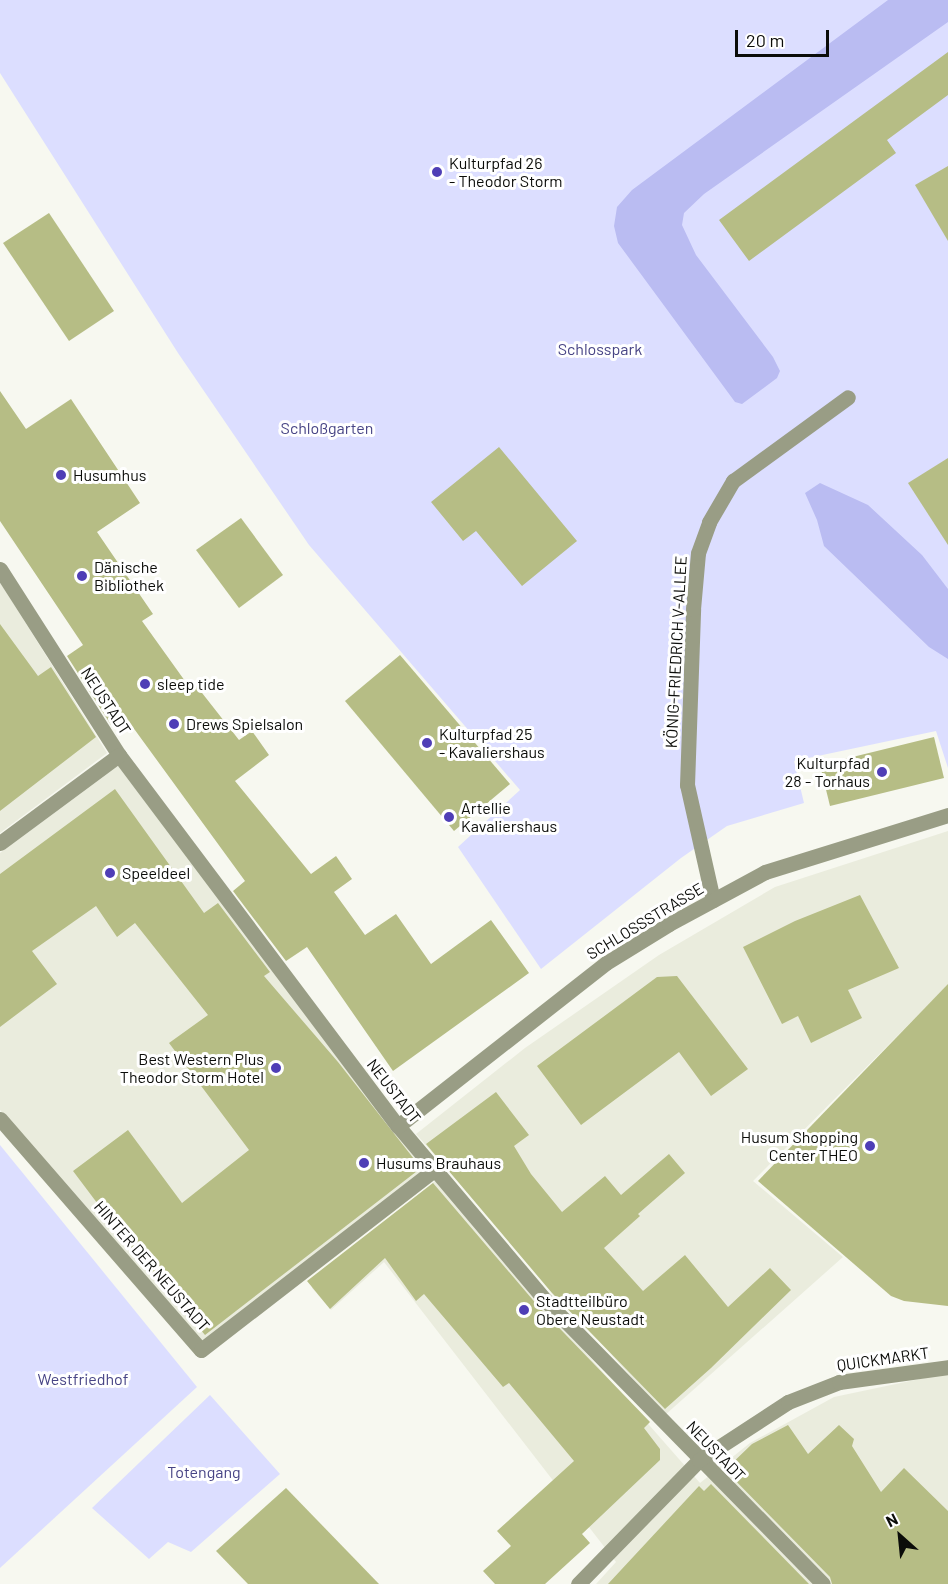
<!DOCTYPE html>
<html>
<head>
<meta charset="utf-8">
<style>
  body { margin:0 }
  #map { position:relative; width:948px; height:1584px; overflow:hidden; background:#f7f8f0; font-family:Barlow,sans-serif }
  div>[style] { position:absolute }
  .built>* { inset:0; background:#eaecdd }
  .green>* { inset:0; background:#dcdeff }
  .water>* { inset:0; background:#babcf2 }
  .building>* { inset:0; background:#b6bd85 }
  .street>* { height:15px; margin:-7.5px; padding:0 7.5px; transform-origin:7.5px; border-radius:7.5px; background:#999d85 }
  .dots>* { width:16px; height:16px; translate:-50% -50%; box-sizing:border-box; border:3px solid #fff; border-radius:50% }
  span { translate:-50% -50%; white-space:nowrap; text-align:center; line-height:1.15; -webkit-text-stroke:6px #fff; paint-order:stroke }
  .poi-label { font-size:16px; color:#0b0c09 }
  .left { translate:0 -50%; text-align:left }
  .right { translate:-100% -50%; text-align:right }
  .park-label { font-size:16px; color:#474485 }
  .street-label { font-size:16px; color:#0b0c09 }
  .north { position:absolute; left:870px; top:1506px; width:60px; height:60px; -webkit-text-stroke:4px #fff; paint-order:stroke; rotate:333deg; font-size:16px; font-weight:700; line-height:24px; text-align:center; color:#0b0c09 }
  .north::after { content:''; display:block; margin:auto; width:21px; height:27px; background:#0b0c09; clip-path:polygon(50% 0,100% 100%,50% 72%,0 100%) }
  .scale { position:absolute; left:735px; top:30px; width:94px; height:27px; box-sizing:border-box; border:3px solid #0b0c09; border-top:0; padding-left:8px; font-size:18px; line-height:21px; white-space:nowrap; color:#0b0c09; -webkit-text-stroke:4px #fff; paint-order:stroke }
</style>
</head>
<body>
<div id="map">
  <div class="built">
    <div style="clip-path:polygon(0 582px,107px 753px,0 833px)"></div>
    <div style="clip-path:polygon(118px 766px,428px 1170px,202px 1343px,0 1110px,0 853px)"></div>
    <div style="clip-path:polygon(948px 831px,948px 985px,753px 1181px,843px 1257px,665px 1415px,416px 1134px,525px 1048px,659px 955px,775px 887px)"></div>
    <div style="clip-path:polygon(435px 1181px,700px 1483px,750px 1443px,834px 1397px,948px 1373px,948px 1584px,596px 1584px,616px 1562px,384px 1262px,331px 1310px,312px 1288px,363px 1240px)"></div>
  </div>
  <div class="green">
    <div style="clip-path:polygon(0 0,948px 0,948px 768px,936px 731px,794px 761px,804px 803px,727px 826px,681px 858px,541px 969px,458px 847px,520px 790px,309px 545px,178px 353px,0 73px)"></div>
    <div style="clip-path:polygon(0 1145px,197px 1387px,0 1568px)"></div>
    <div style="clip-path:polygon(210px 1395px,280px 1474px,191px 1552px,168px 1542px,149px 1559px,92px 1508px)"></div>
  </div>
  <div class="water">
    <div style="clip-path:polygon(888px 0,948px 0,948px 22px,704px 194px,684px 213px,682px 225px,696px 255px,773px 357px,780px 371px,777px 378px,742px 404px,735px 402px,618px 243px,614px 226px,617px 207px,632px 190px)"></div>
    <div style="clip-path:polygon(820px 483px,868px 505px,922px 555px,948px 589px,948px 659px,929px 647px,824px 546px,817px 520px,805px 493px)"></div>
  </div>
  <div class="building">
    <div style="clip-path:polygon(948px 52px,948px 95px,887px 140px,896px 153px,749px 261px,719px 220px)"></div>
    <div style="clip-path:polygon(948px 166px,948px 241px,915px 185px)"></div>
    <div style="clip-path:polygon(49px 213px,114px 311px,69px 341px,3px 243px)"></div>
    <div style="clip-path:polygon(0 391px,26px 429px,71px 399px,140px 503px,97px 532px,153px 614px,142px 621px,190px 688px,195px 684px,239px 740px,252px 731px,269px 755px,235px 781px,311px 874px,336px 856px,352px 879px,334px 892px,365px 935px,396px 914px,431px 964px,491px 920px,529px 973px,393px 1071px,307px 947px,286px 961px,233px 891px,245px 881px,124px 715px,111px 725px,67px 656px,83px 645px,0 521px)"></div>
    <div style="clip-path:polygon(499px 447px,577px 541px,522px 586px,476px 531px,463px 541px,431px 502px)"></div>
    <div style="clip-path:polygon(948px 458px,948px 545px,908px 483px)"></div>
    <div style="clip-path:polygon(241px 518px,283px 575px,239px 608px,196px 550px)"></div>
    <div style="clip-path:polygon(0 624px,38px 676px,51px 667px,96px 737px,0 811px)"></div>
    <div style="clip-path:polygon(400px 655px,510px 784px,454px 831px,345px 701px)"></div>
    <div style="clip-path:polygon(934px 737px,944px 778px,830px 806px,820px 765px)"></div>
    <div style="clip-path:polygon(115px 789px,204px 913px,218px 903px,270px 972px,264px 976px,338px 1062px,421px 1168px,205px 1335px,128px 1244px,73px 1171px,128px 1130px,182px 1203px,249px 1150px,169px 1043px,208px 1015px,135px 923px,117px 937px,96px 906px,32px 951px,57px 984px,0 1027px,0 874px)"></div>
    <div style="clip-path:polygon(860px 895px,899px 968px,848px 990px,862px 1018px,811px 1043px,798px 1016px,782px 1024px,743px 947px,795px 921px)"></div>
    <div style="clip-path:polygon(677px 976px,748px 1069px,711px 1096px,679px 1052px,581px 1125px,537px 1066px,657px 977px)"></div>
    <div style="clip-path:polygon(948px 984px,948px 1306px,904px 1301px,891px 1296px,758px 1181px)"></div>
    <div style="clip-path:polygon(496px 1092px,529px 1135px,514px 1146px,531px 1174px,562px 1212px,605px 1176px,621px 1195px,669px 1154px,685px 1173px,638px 1214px,640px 1216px,604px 1248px,643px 1291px,685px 1255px,728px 1307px,770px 1268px,791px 1290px,711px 1368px,665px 1409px,552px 1293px,426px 1144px)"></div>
    <div style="clip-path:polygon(433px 1183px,538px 1306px,650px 1422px,644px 1428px,660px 1449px,660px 1460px,582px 1534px,590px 1543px,545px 1584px,495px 1584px,483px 1571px,511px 1546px,497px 1531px,574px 1461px,509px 1383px,503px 1387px,424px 1294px,416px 1301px,385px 1258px,330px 1309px,307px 1281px)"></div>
    <div style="clip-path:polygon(788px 1425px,808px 1454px,839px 1425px,854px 1439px,852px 1446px,881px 1492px,904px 1468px,948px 1511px,948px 1584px,832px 1584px,830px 1577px,725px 1470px,752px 1444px)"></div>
    <div style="clip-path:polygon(711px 1484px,809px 1584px,608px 1584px,699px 1486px,704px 1491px)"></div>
    <div style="clip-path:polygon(286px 1488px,379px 1584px,248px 1584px,216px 1551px)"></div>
  </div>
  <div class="street">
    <div style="left:0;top:569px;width:221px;rotate:57.4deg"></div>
    <div style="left:119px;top:755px;width:464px;rotate:53.1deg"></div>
    <div style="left:398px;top:1126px;width:228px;rotate:49.8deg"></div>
    <div style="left:545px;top:1300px;width:397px;rotate:45.6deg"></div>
    <div style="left:0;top:843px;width:148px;rotate:-36.5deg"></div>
    <div style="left:713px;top:900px;width:118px;rotate:-102.7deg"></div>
    <div style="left:687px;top:785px;width:176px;rotate:-88deg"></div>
    <div style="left:693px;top:609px;width:56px;rotate:-84.9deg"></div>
    <div style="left:698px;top:553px;width:33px;rotate:-70deg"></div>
    <div style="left:709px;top:522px;width:48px;rotate:-59.7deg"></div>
    <div style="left:733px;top:481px;width:142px;rotate:-36.1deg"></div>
    <div style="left:0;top:1119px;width:306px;rotate:49deg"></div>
    <div style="left:201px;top:1350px;width:296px;rotate:-37.7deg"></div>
    <div style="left:398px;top:1126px;width:264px;rotate:-38.1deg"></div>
    <div style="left:606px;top:963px;width:74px;rotate:-31.8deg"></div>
    <div style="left:669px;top:924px;width:109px;rotate:-28.4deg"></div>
    <div style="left:765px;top:872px;width:192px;rotate:-17.3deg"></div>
    <div style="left:578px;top:1584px;width:173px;rotate:-45.7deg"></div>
    <div style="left:699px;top:1460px;width:106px;rotate:-33.1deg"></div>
    <div style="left:788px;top:1402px;width:55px;rotate:-21.4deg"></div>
    <div style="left:839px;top:1382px;width:110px;rotate:-7.8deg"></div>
  </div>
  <div class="dots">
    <div style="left:437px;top:172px;background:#4f3eb6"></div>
    <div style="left:61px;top:475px;background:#4f3eb6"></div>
    <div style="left:82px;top:576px;background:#4f3eb6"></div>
    <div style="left:145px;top:684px;background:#4f3eb6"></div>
    <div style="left:174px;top:724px;background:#4f3eb6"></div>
    <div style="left:427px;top:743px;background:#4f3eb6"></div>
    <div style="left:882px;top:772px;background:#4f3eb6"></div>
    <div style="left:449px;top:817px;background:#4f3eb6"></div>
    <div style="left:110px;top:873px;background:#4f3eb6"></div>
    <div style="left:276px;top:1068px;background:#4f3eb6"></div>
    <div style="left:870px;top:1146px;background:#4f3eb6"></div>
    <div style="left:364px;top:1163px;background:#4f3eb6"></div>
    <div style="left:524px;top:1310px;background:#4f3eb6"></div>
  </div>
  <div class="poi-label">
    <span class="left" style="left:449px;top:172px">Kulturpfad 26<br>- Theodor Storm</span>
    <span class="left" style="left:73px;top:475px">Husumhus</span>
    <span class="left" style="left:94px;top:576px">Dänische<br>Bibliothek</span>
    <span class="left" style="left:157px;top:684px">sleep tide</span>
    <span class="left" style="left:186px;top:724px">Drews Spielsalon</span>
    <span class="left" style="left:439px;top:743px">Kulturpfad 25<br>- Kavaliershaus</span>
    <span class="right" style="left:870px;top:772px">Kulturpfad<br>28 - Torhaus</span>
    <span class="left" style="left:461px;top:817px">Artellie<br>Kavaliershaus</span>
    <span class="left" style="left:122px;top:873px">Speeldeel</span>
    <span class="right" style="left:264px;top:1068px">Best Western Plus<br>Theodor Storm Hotel</span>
    <span class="right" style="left:858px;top:1146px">Husum Shopping<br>Center THEO</span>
    <span class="left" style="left:376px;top:1163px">Husums Brauhaus</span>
    <span class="left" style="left:536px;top:1310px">Stadtteilbüro<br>Obere Neustadt</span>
  </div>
  <div class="park-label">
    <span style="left:600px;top:349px">Schlosspark</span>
    <span style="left:327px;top:428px">Schloßgarten</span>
    <span style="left:83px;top:1379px">Westfriedhof</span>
    <span style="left:204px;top:1472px">Totengang</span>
  </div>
  <div class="street-label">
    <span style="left:676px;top:652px;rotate:-87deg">KÖNIG-FRIEDRICH V-ALLEE</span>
    <span style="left:106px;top:701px;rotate:57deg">NEUSTADT</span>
    <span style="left:645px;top:921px;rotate:-31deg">SCHLOSSSTRASSE</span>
    <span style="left:394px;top:1091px;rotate:52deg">NEUSTADT</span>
    <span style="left:152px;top:1266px;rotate:49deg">HINTER DER NEUSTADT</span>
    <span style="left:883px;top:1359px;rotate:-8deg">QUICKMARKT</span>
    <span style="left:716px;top:1451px;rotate:46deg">NEUSTADT</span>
  </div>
  <div class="north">N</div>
  <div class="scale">20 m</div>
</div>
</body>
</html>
